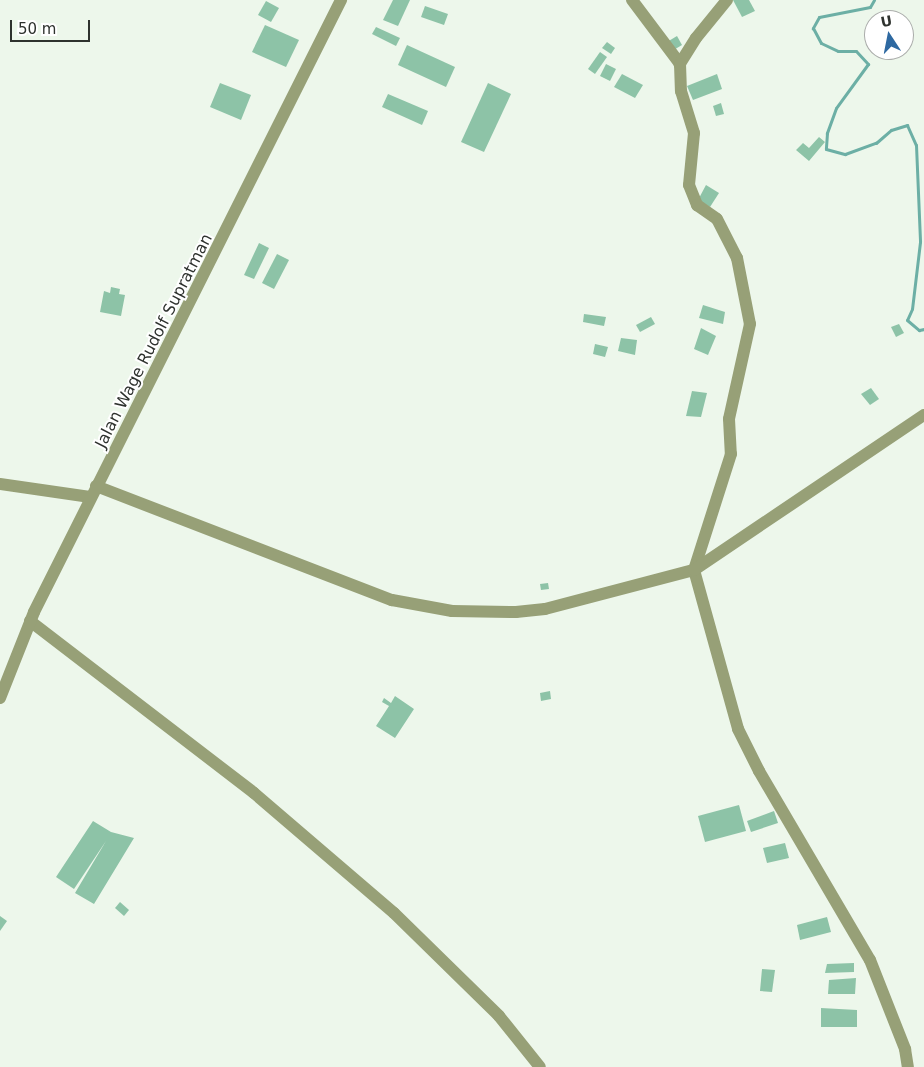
<!DOCTYPE html>
<html>
<head>
<meta charset="utf-8">
<style>
  body { margin:0 }
  #map { position:relative; width:924px; height:1067px; overflow:hidden; background:#edf7eb; font-family:"DejaVu Sans",sans-serif }
  div>[style] { position:absolute }
  .stream>* { height:3px; margin:-1.5px; padding:0 1.5px; transform-origin:1.5px; border-radius:1.5px; background:#6cafa5 }
  .building>* { inset:0; background:#8dc3a7 }
  .minor>* { height:12px; margin:-6px; padding:0 6px; transform-origin:6px; border-radius:6px; background:#97a077 }
  span { translate:-50% -50%; white-space:nowrap; text-align:center; line-height:1.15; -webkit-text-stroke:4px #fff; paint-order:stroke }
  .street-label { font-size:16px; color:#2e322e }
  .north { position:absolute; left:864px; top:10px; width:50px; height:50px; box-sizing:border-box; background:#fff; border:1px solid #abadab; border-radius:50%; rotate:349deg; font-size:14px; font-weight:700; line-height:20px; text-align:center; color:#2e322e }
  .north::after { content:''; display:block; margin:auto; width:18px; height:22px; background:#2e69a1; clip-path:polygon(50% 0,100% 100%,50% 72%,0 100%) }
  .scale { position:absolute; left:10px; top:20px; width:80px; height:22px; box-sizing:border-box; border:2px solid #2e322e; border-top:0; padding-left:6px; font-size:15px; line-height:18px; white-space:nowrap; color:#2e322e; -webkit-text-stroke:4px #fff; paint-order:stroke }
</style>
</head>
<body>
<div id="map">
  <div class="stream">
    <div style="left:874px;top:0;width:8px;rotate:120deg"></div>
    <div style="left:870px;top:7px;width:52px;rotate:168.9deg"></div>
    <div style="left:819px;top:17px;width:13px;rotate:119deg"></div>
    <div style="left:813px;top:28px;width:17px;rotate:62deg"></div>
    <div style="left:821px;top:43px;width:19px;rotate:25deg"></div>
    <div style="left:838px;top:51px;width:18px"></div>
    <div style="left:856px;top:51px;width:18px;rotate:47deg"></div>
    <div style="left:868px;top:64px;width:54px;rotate:126deg"></div>
    <div style="left:836px;top:108px;width:27px;rotate:110deg"></div>
    <div style="left:827px;top:133px;width:16px;rotate:94deg"></div>
    <div style="left:826px;top:149px;width:20px;rotate:15deg"></div>
    <div style="left:845px;top:154px;width:33px;rotate:-20deg"></div>
    <div style="left:876px;top:143px;width:20px;rotate:-41deg"></div>
    <div style="left:891px;top:130px;width:17px;rotate:-17deg"></div>
    <div style="left:907px;top:125px;width:22px;rotate:66deg"></div>
    <div style="left:916px;top:145px;width:97px;rotate:87.6deg"></div>
    <div style="left:920px;top:242px;width:67px;rotate:96.8deg"></div>
    <div style="left:912px;top:309px;width:12px;rotate:114deg"></div>
    <div style="left:907px;top:320px;width:16px;rotate:40deg"></div>
    <div style="left:919px;top:330px;width:5px;rotate:-11deg"></div>
  </div>
  <div class="building">
    <div style="clip-path:polygon(393px 0,410px 0,398px 26px,383px 20px)"></div>
    <div style="clip-path:polygon(733px 0,749px 0,755px 11px,742px 17px)"></div>
    <div style="clip-path:polygon(266px 1px,279px 8px,271px 22px,258px 15px)"></div>
    <div style="clip-path:polygon(425px 6px,448px 14px,444px 25px,421px 17px)"></div>
    <div style="clip-path:polygon(265px 25px,299px 40px,286px 67px,252px 52px)"></div>
    <div style="clip-path:polygon(376px 27px,400px 38px,396px 46px,372px 34px)"></div>
    <div style="clip-path:polygon(677px 36px,682px 45px,672px 51px,667px 42px)"></div>
    <div style="clip-path:polygon(607px 42px,615px 48px,611px 54px,602px 48px)"></div>
    <div style="clip-path:polygon(407px 45px,455px 67px,446px 87px,398px 65px)"></div>
    <div style="clip-path:polygon(600px 52px,607px 57px,595px 74px,588px 69px)"></div>
    <div style="clip-path:polygon(606px 64px,616px 69px,610px 81px,600px 76px)"></div>
    <div style="clip-path:polygon(622px 74px,643px 85px,635px 98px,614px 87px)"></div>
    <div style="clip-path:polygon(717px 74px,722px 89px,693px 100px,687px 86px)"></div>
    <div style="clip-path:polygon(220px 83px,251px 95px,241px 120px,210px 107px)"></div>
    <div style="clip-path:polygon(488px 83px,511px 94px,484px 152px,461px 142px)"></div>
    <div style="clip-path:polygon(388px 94px,428px 111px,422px 125px,382px 107px)"></div>
    <div style="clip-path:polygon(721px 103px,724px 114px,716px 116px,713px 106px)"></div>
    <div style="clip-path:polygon(819px 137px,825px 142px,809px 161px,796px 150px,803px 143px,809px 148px)"></div>
    <div style="clip-path:polygon(706px 185px,719px 193px,710px 207px,698px 200px)"></div>
    <div style="clip-path:polygon(259px 243px,269px 248px,254px 279px,244px 275px)"></div>
    <div style="clip-path:polygon(277px 254px,289px 260px,274px 289px,262px 283px)"></div>
    <div style="clip-path:polygon(111px 287px,120px 289px,119px 294px,125px 295px,121px 316px,100px 312px,104px 291px,110px 293px)"></div>
    <div style="clip-path:polygon(703px 305px,725px 312px,723px 324px,699px 318px)"></div>
    <div style="clip-path:polygon(584px 314px,606px 317px,604px 326px,583px 322px)"></div>
    <div style="clip-path:polygon(651px 317px,655px 324px,640px 332px,636px 325px)"></div>
    <div style="clip-path:polygon(899px 324px,904px 333px,896px 337px,891px 327px)"></div>
    <div style="clip-path:polygon(701px 328px,716px 336px,708px 355px,694px 349px)"></div>
    <div style="clip-path:polygon(621px 338px,637px 340px,635px 355px,618px 351px)"></div>
    <div style="clip-path:polygon(595px 344px,608px 347px,605px 357px,593px 354px)"></div>
    <div style="clip-path:polygon(871px 388px,879px 399px,870px 405px,861px 394px)"></div>
    <div style="clip-path:polygon(692px 391px,707px 393px,701px 417px,686px 416px)"></div>
    <div style="clip-path:polygon(548px 583px,549px 589px,541px 590px,540px 584px)"></div>
    <div style="clip-path:polygon(550px 691px,551px 699px,541px 701px,540px 693px)"></div>
    <div style="clip-path:polygon(395px 696px,414px 709px,395px 738px,376px 726px,389px 706px,382px 702px,384px 698px,391px 703px)"></div>
    <div style="clip-path:polygon(739px 805px,746px 831px,705px 842px,698px 816px)"></div>
    <div style="clip-path:polygon(774px 811px,778px 823px,751px 832px,747px 821px)"></div>
    <div style="clip-path:polygon(93px 821px,111px 832px,134px 838px,94px 904px,75px 893px,106px 841px,74px 889px,56px 877px)"></div>
    <div style="clip-path:polygon(785px 843px,789px 858px,767px 863px,763px 848px)"></div>
    <div style="clip-path:polygon(120px 902px,129px 910px,124px 916px,115px 908px)"></div>
    <div style="clip-path:polygon(0 916px,7px 921px,0 931px)"></div>
    <div style="clip-path:polygon(827px 917px,831px 932px,800px 940px,797px 925px)"></div>
    <div style="clip-path:polygon(854px 963px,854px 972px,825px 973px,827px 964px)"></div>
    <div style="clip-path:polygon(762px 969px,775px 970px,772px 992px,760px 991px)"></div>
    <div style="clip-path:polygon(856px 978px,855px 994px,828px 994px,829px 980px)"></div>
    <div style="clip-path:polygon(821px 1008px,857px 1010px,857px 1027px,821px 1027px)"></div>
  </div>
  <div class="minor">
    <div style="left:632px;top:0;width:80px;rotate:53.1deg"></div>
    <div style="left:727px;top:0;width:49px;rotate:129.2deg"></div>
    <div style="left:696px;top:38px;width:31px;rotate:122deg"></div>
    <div style="left:680px;top:64px;width:27px;rotate:88deg"></div>
    <div style="left:681px;top:91px;width:44px;rotate:72.8deg"></div>
    <div style="left:694px;top:133px;width:52px;rotate:95.5deg"></div>
    <div style="left:689px;top:185px;width:22px;rotate:68deg"></div>
    <div style="left:697px;top:205px;width:24px;rotate:35deg"></div>
    <div style="left:717px;top:219px;width:44px;rotate:62.9deg"></div>
    <div style="left:737px;top:258px;width:67px;rotate:78.9deg"></div>
    <div style="left:750px;top:324px;width:97px;rotate:102.5deg"></div>
    <div style="left:729px;top:419px;width:35px;rotate:87deg"></div>
    <div style="left:731px;top:454px;width:122px;rotate:107.7deg"></div>
    <div style="left:694px;top:570px;width:165px;rotate:74.5deg"></div>
    <div style="left:738px;top:729px;width:47px;rotate:63.4deg"></div>
    <div style="left:759px;top:771px;width:219px;rotate:59.6deg"></div>
    <div style="left:870px;top:960px;width:96px;rotate:68.5deg"></div>
    <div style="left:905px;top:1049px;width:18px;rotate:81deg"></div>
    <div style="left:0;top:484px;width:91px;rotate:8.2deg"></div>
    <div style="left:96px;top:486px;width:317px;rotate:21.1deg"></div>
    <div style="left:392px;top:600px;width:61px;rotate:10.4deg"></div>
    <div style="left:452px;top:611px;width:64px;rotate:0.9deg"></div>
    <div style="left:516px;top:612px;width:29px;rotate:-6deg"></div>
    <div style="left:545px;top:609px;width:154px;rotate:-14.7deg"></div>
    <div style="left:694px;top:570px;width:277px;rotate:-34deg"></div>
    <div style="left:30px;top:621px;width:282px;rotate:37.5deg"></div>
    <div style="left:254px;top:793px;width:184px;rotate:40.6deg"></div>
    <div style="left:394px;top:913px;width:147px;rotate:44.4deg"></div>
    <div style="left:499px;top:1016px;width:65px;rotate:51.2deg"></div>
    <div style="left:0;top:698px;width:92px;rotate:-68.4deg"></div>
    <div style="left:34px;top:612px;width:685px;rotate:-63.36deg"></div>
  </div>
  <div class="street-label">
    <span style="left:154px;top:341px;rotate:-63deg">Jalan Wage Rudolf Supratman</span>
  </div>
  <div class="north">U</div>
  <div class="scale">50 m</div>
</div>
</body>
</html>
